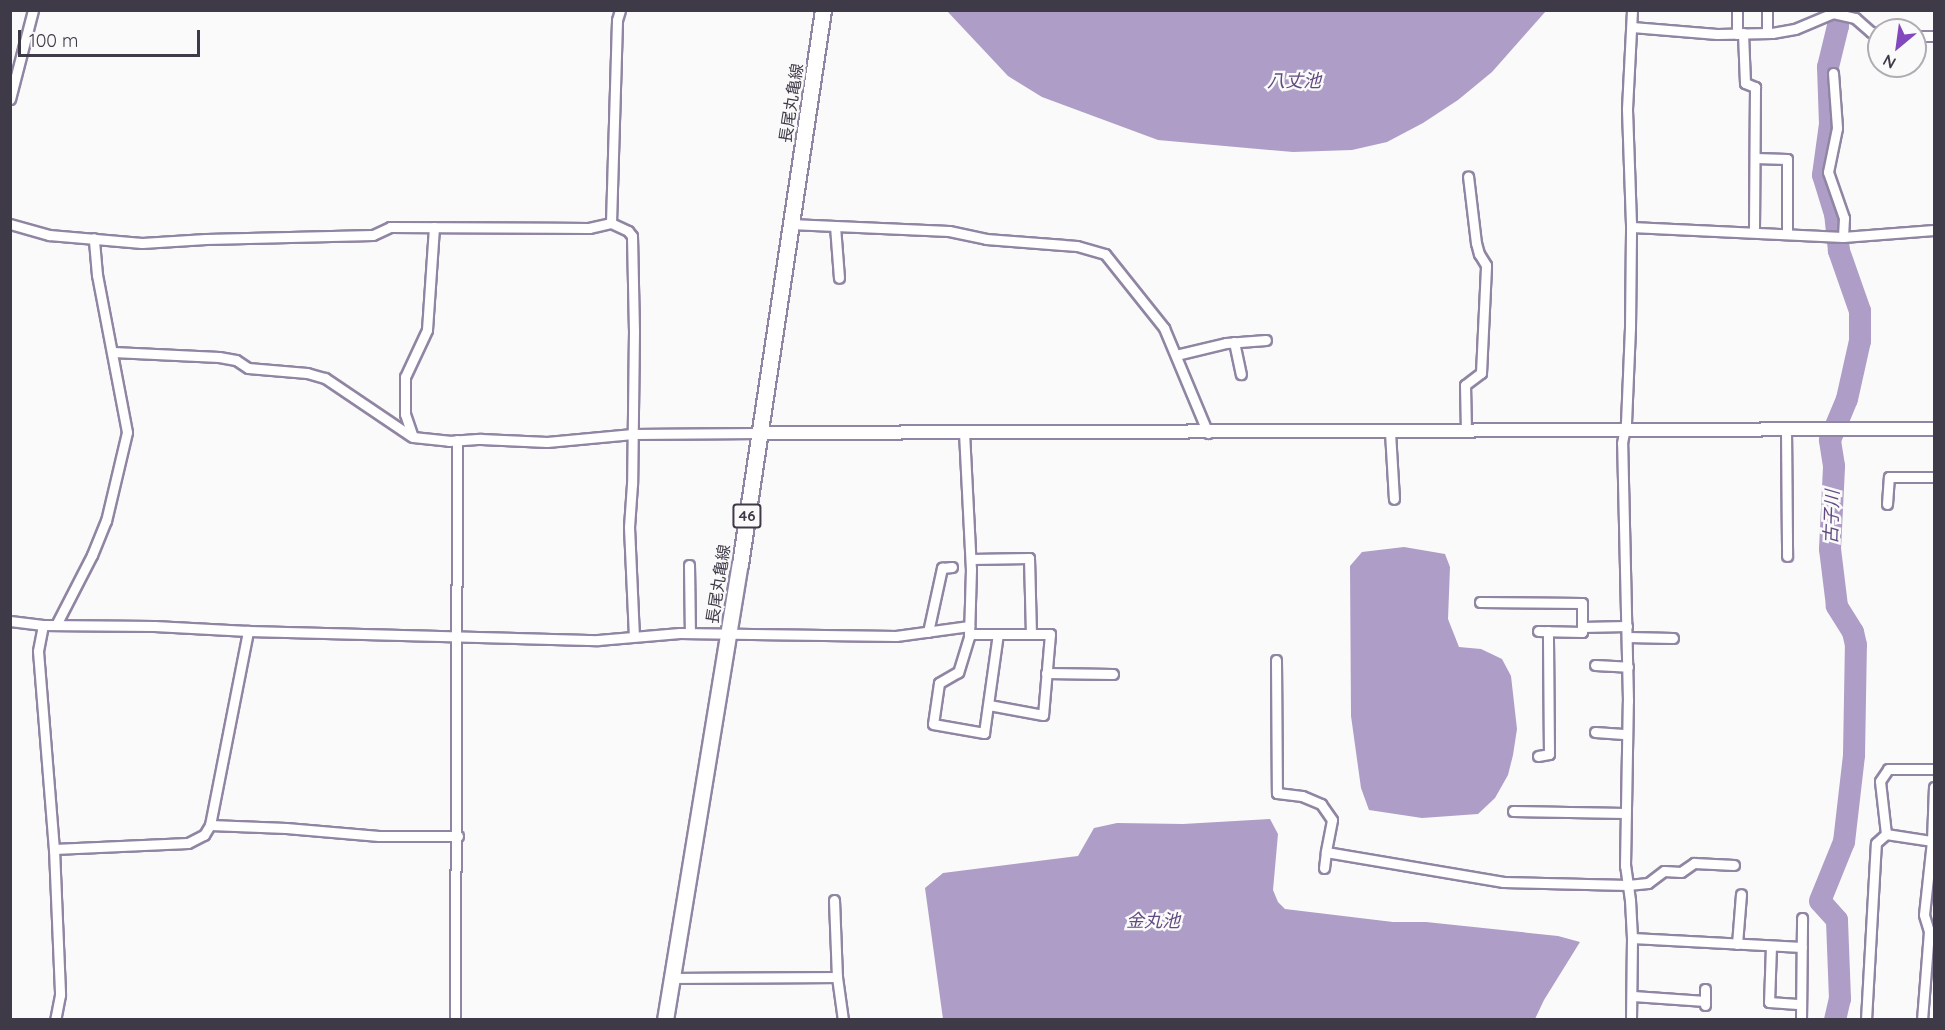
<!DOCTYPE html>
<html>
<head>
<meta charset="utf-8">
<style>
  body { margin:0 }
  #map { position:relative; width:1945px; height:1030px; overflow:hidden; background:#fafafa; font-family:Quicksand,"Noto Sans JP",sans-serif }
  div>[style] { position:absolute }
  .water>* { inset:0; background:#ae9dc6 }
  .river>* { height:22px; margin:-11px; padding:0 11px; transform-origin:11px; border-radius:11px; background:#ae9dc6 }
  .roads { filter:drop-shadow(2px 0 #9085a2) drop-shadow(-2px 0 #9085a2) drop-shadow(0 2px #9085a2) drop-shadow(0 -2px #9085a2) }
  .minor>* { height:9px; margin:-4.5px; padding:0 4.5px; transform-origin:4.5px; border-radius:4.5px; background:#fff }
  .tertiary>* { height:12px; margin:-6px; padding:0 6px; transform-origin:6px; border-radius:6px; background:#fff }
  .primary>* { height:15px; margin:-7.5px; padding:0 7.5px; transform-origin:7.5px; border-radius:7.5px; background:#fff }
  span { translate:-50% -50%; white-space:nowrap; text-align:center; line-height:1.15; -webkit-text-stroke:5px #fafafa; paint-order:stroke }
  .shield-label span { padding:2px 4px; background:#fafafa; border:2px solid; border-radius:4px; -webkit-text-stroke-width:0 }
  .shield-label { font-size:15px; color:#3f3a47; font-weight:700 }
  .street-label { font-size:16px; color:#3f3a47 }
  .water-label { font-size:18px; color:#624a81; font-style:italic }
  .frame { position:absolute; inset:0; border:12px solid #3f3a47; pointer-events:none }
  .north { position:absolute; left:1867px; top:18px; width:60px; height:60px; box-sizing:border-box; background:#fafafa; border:2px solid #afadb2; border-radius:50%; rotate:209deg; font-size:16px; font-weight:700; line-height:24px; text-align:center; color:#3f3a47 }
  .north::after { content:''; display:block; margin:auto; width:21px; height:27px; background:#8249bf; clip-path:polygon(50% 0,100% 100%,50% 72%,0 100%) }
  .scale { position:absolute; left:18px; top:30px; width:182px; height:27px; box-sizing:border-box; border:3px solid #3f3a47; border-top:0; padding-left:8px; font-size:18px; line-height:21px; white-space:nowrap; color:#3f3a47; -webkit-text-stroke:4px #fafafa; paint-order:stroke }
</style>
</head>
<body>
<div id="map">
  <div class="water">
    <div style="clip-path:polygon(947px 11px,1546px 11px,1492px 72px,1458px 100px,1423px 123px,1387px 142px,1352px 150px,1293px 152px,1158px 140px,1042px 97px,1008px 76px)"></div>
    <div style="clip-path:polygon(1404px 547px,1445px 554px,1450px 567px,1448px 619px,1459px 647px,1481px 649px,1502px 659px,1511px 676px,1517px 729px,1513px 755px,1508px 775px,1495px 798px,1478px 814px,1422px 818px,1369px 810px,1361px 788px,1351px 716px,1350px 566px,1362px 552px)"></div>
    <div style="clip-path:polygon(1270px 819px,1278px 834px,1273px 890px,1278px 902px,1285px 909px,1393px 922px,1426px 922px,1558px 936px,1580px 942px,1544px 1000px,1535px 1019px,943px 1019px,925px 888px,943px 873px,1078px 856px,1094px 828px,1117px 823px,1183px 824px)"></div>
  </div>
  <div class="river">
    <div style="left:1835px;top:1020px;width:22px;rotate:-77deg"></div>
    <div style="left:1840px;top:999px;width:79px;rotate:-92.2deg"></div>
    <div style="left:1837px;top:920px;width:25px;rotate:-132deg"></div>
    <div style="left:1820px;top:901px;width:64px;rotate:-67.9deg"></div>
    <div style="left:1844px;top:842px;width:88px;rotate:-83.4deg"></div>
    <div style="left:1854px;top:755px;width:110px;rotate:-89deg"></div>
    <div style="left:1856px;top:645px;width:13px;rotate:-103deg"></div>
    <div style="left:1853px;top:632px;width:31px;rotate:-122deg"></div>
    <div style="left:1837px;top:606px;width:57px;rotate:-97deg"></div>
    <div style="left:1830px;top:549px;width:83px;rotate:-87.2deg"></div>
    <div style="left:1834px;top:466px;width:26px;rotate:-99deg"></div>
    <div style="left:1830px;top:440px;width:44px;rotate:-67.5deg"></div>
    <div style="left:1847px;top:399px;width:59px;rotate:-77.4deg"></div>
    <div style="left:1860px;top:341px;width:30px;rotate:-90deg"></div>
    <div style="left:1860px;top:311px;width:64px;rotate:-109.3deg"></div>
    <div style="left:1839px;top:251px;width:37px;rotate:-96deg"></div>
    <div style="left:1835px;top:214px;width:41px;rotate:-107.1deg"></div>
    <div style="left:1823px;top:175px;width:51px;rotate:-82.2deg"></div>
    <div style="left:1830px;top:124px;width:57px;rotate:-92deg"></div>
    <div style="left:1828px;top:67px;width:42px;rotate:-76.3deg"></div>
    <div style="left:1838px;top:26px;width:16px;rotate:-90deg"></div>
  </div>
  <div class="roads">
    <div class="minor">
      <div style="left:1632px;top:27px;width:85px;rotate:4.7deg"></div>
      <div style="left:1717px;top:34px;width:55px;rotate:-1deg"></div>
      <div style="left:1772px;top:33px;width:23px;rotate:-10deg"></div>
      <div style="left:1795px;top:29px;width:41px;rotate:-22.8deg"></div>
      <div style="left:1833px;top:13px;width:23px;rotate:13deg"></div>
      <div style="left:1855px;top:18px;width:21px;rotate:41deg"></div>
      <div style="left:1871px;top:32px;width:8px;rotate:7deg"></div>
      <div style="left:1743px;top:33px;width:50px;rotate:87.7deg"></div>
      <div style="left:1745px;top:83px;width:11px;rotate:22deg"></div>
      <div style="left:1755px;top:87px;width:144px;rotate:90.4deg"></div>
      <div style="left:1767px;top:33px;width:23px;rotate:-90deg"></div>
      <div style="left:1737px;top:34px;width:24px;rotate:-90deg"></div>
      <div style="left:1915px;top:36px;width:19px"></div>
      <div style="left:1833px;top:73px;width:55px;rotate:85.8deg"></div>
      <div style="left:1837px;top:128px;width:45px;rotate:101.6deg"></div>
      <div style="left:1828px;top:172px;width:49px;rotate:70.8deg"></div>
      <div style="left:1844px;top:218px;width:19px;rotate:93deg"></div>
      <div style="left:10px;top:99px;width:92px;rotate:-75.5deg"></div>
      <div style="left:1755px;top:158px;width:32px;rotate:2deg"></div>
      <div style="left:1787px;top:159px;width:74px;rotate:90deg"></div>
      <div style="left:611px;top:223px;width:203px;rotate:-88.3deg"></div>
      <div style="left:617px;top:20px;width:10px;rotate:-73deg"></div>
      <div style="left:10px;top:224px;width:41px;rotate:15.8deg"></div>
      <div style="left:49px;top:235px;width:93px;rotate:4.9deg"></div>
      <div style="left:142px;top:243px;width:64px;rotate:-3.6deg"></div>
      <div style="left:206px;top:239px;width:167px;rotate:-1.4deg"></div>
      <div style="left:373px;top:235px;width:19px;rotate:-25deg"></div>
      <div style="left:390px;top:227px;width:199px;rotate:0.3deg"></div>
      <div style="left:589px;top:228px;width:23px;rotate:-13deg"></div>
      <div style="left:611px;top:223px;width:19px;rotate:25deg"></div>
      <div style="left:628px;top:231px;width:6px;rotate:51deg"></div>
      <div style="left:632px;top:236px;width:95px;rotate:88.8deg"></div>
      <div style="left:634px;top:331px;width:153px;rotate:90.7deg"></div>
      <div style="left:632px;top:484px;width:43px;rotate:94deg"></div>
      <div style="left:629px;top:527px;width:109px;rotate:87.4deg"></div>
      <div style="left:790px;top:224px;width:159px;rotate:2.5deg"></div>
      <div style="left:949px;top:231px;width:38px;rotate:12deg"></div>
      <div style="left:986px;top:239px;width:91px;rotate:4.4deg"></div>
      <div style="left:1077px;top:246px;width:29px;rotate:16deg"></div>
      <div style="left:1105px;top:254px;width:95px;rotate:51.4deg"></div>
      <div style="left:1164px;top:328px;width:114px;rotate:67.3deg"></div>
      <div style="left:835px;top:226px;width:52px;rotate:85.6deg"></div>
      <div style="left:434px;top:227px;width:103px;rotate:93.9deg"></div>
      <div style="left:427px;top:330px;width:52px;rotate:115.1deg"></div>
      <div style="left:405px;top:377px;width:37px;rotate:90deg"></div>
      <div style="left:405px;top:414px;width:24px;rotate:71deg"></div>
      <div style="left:413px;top:437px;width:36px;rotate:6deg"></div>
      <div style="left:449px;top:441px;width:32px;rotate:-4deg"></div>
      <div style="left:481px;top:439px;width:66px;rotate:2.6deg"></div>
      <div style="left:547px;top:442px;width:86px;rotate:-5.3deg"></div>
      <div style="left:633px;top:434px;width:126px;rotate:-0.5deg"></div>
      <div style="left:1631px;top:227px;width:212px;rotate:2.7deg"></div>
      <div style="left:1843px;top:237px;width:91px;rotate:-4.4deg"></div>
      <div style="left:1234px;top:342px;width:33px;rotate:78deg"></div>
      <div style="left:113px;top:352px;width:106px;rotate:2.7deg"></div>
      <div style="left:219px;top:357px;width:17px;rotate:10deg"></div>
      <div style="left:236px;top:360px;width:14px;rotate:34deg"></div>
      <div style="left:248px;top:368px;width:59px;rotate:4.8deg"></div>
      <div style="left:307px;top:373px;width:19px;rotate:16deg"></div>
      <div style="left:325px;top:378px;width:104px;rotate:34deg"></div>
      <div style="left:1176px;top:355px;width:51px;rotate:-13.5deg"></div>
      <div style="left:1226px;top:343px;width:40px;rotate:-4.3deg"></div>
      <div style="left:1786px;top:429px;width:127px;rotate:89.5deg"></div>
      <div style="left:964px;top:432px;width:137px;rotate:87.1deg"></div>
      <div style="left:971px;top:569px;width:68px;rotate:91.7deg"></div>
      <div style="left:969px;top:637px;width:37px;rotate:107deg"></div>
      <div style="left:958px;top:672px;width:22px;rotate:150deg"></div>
      <div style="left:939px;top:683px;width:41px;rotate:98.3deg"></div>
      <div style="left:933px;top:724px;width:52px;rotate:10deg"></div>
      <div style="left:984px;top:733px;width:100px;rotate:-82deg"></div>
      <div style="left:1390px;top:432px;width:67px;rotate:86.6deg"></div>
      <div style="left:1466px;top:432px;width:47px;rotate:-91.2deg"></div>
      <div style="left:1465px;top:385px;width:20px;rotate:-37deg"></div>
      <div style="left:1481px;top:373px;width:108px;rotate:-87.3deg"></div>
      <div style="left:1486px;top:265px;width:13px;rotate:-122deg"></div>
      <div style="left:1479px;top:254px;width:11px;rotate:-105deg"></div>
      <div style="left:1476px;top:243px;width:67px;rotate:-96.8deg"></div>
      <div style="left:1887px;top:504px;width:27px;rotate:-86deg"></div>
      <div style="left:1889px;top:477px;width:45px"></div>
      <div style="left:971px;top:559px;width:58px;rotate:-1deg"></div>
      <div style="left:1029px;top:558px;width:76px;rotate:88.5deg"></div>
      <div style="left:689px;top:565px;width:68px;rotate:89.2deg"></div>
      <div style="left:1480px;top:602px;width:102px;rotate:0.6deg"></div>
      <div style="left:1582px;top:603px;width:29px;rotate:90deg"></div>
      <div style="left:1582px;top:632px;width:44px;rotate:-178.7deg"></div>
      <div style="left:10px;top:621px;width:33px;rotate:7deg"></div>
      <div style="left:43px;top:625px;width:111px;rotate:0.5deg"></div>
      <div style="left:154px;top:626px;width:94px;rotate:3deg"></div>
      <div style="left:248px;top:631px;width:350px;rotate:1.5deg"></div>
      <div style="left:598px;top:640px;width:82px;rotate:-4.9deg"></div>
      <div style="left:680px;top:633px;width:216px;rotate:0.8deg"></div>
      <div style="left:896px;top:636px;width:74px;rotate:-7.8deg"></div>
      <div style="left:43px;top:625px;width:26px;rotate:101deg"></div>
      <div style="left:38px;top:651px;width:199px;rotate:85.4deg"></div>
      <div style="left:54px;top:849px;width:146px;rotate:87.6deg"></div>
      <div style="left:60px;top:995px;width:25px;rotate:101deg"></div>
      <div style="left:56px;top:625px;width:79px;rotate:-62.8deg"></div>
      <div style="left:92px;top:555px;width:37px;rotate:-68deg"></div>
      <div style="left:106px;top:521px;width:91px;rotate:-76.7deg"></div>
      <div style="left:127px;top:432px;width:160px;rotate:-100.8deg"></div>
      <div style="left:97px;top:275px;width:37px;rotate:-95deg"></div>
      <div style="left:1582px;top:627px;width:45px;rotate:-1.3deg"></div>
      <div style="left:928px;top:632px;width:66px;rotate:-77.7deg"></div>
      <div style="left:942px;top:568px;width:10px;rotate:-6deg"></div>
      <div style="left:969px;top:634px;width:81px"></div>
      <div style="left:1050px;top:634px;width:81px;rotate:94.9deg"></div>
      <div style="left:1043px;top:715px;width:55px;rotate:-169.5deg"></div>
      <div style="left:1628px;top:637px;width:45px;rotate:1.3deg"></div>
      <div style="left:1276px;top:660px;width:133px;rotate:89.6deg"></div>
      <div style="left:1277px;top:793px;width:25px;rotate:7deg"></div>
      <div style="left:1302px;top:796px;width:21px;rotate:23deg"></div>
      <div style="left:1321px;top:804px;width:19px;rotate:55deg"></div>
      <div style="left:1332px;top:820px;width:33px;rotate:101deg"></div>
      <div style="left:1326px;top:852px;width:180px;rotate:9.6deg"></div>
      <div style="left:1503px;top:882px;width:125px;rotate:1.4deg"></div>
      <div style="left:1628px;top:885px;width:20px;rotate:-6deg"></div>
      <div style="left:1648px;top:883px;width:20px;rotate:-37deg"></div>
      <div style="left:1664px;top:871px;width:17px;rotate:3deg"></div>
      <div style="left:1681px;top:872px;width:16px;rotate:-35deg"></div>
      <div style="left:1694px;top:863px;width:40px;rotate:2.9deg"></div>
      <div style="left:1595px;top:665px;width:33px;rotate:3deg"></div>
      <div style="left:1046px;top:673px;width:67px;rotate:0.9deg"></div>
      <div style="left:1595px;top:732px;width:32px;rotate:4deg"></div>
      <div style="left:1538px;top:756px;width:11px;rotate:-10deg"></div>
      <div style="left:1549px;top:754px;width:123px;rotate:-90.5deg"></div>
      <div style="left:1513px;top:811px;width:112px;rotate:1deg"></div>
      <div style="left:210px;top:825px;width:76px;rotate:2.3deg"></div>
      <div style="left:286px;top:828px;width:93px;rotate:4.9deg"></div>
      <div style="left:379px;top:836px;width:79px"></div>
      <div style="left:1886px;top:834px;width:53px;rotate:-96.5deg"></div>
      <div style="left:1880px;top:781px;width:14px;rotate:-56deg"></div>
      <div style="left:1888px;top:769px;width:46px"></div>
      <div style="left:1932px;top:841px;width:54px;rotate:-87.9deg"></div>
      <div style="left:54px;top:849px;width:134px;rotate:-2.6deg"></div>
      <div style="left:188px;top:843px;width:18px;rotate:-27deg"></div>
      <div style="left:204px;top:835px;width:12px;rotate:-59deg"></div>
      <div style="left:210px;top:825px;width:198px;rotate:-78.9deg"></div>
      <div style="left:1324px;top:868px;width:16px;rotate:-83deg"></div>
      <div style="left:834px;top:900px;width:77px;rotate:87.8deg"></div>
      <div style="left:837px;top:977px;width:43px;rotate:82.1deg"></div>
      <div style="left:1632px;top:938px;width:170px;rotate:3deg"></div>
      <div style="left:1737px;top:944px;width:50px;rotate:-85.4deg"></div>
      <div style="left:1771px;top:946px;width:56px;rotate:92deg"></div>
      <div style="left:1769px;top:1002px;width:32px;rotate:4deg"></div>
      <div style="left:671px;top:978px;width:166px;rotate:-0.3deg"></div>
      <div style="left:1633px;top:996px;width:72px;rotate:4deg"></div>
      <div style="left:1705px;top:1005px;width:16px;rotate:-90deg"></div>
      <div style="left:455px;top:1020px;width:580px;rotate:-89.8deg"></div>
      <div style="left:1631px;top:1020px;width:82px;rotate:-89.3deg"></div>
      <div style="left:1632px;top:938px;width:38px;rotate:-93deg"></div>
      <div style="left:1630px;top:900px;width:34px;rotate:-98deg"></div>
      <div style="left:1625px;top:866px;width:165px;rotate:-89deg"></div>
      <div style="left:1628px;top:701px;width:258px;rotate:-91.3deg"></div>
      <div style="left:1622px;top:443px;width:20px;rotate:-79deg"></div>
      <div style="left:1626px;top:423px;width:95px;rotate:-87.6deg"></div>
      <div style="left:1630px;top:328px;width:104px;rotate:-89.4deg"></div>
      <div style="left:1631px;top:224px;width:115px;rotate:-92deg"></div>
      <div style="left:1627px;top:109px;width:99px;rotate:-87.1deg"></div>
      <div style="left:1801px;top:1020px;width:102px;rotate:-89.4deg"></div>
      <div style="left:1866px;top:1020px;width:177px;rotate:-86.8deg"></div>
      <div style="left:1876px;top:843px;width:13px;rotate:-42deg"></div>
      <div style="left:1886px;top:834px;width:47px;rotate:8.7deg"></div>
      <div style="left:1932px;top:841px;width:74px;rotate:96.2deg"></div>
      <div style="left:1924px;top:915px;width:17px;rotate:73deg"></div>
      <div style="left:1929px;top:931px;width:89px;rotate:94.5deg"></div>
    </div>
    <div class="tertiary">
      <div style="left:759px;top:433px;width:1175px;rotate:-0.2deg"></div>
    </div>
    <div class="primary">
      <div style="left:665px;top:1020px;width:462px;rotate:-80.7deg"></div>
      <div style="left:740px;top:564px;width:560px;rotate:-81.48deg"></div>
    </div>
  </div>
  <div class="shield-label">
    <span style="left:747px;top:516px">46</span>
  </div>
  <div class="street-label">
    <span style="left:791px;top:103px;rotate:-81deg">長尾丸亀線</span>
    <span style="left:718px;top:584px;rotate:-81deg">長尾丸亀線</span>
  </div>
  <div class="water-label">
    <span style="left:1294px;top:81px">八丈池</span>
    <span style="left:1832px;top:517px;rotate:-88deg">古子川</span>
    <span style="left:1153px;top:921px">金丸池</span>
  </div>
  <div class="frame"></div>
  <div class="north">N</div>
  <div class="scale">100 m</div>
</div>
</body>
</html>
